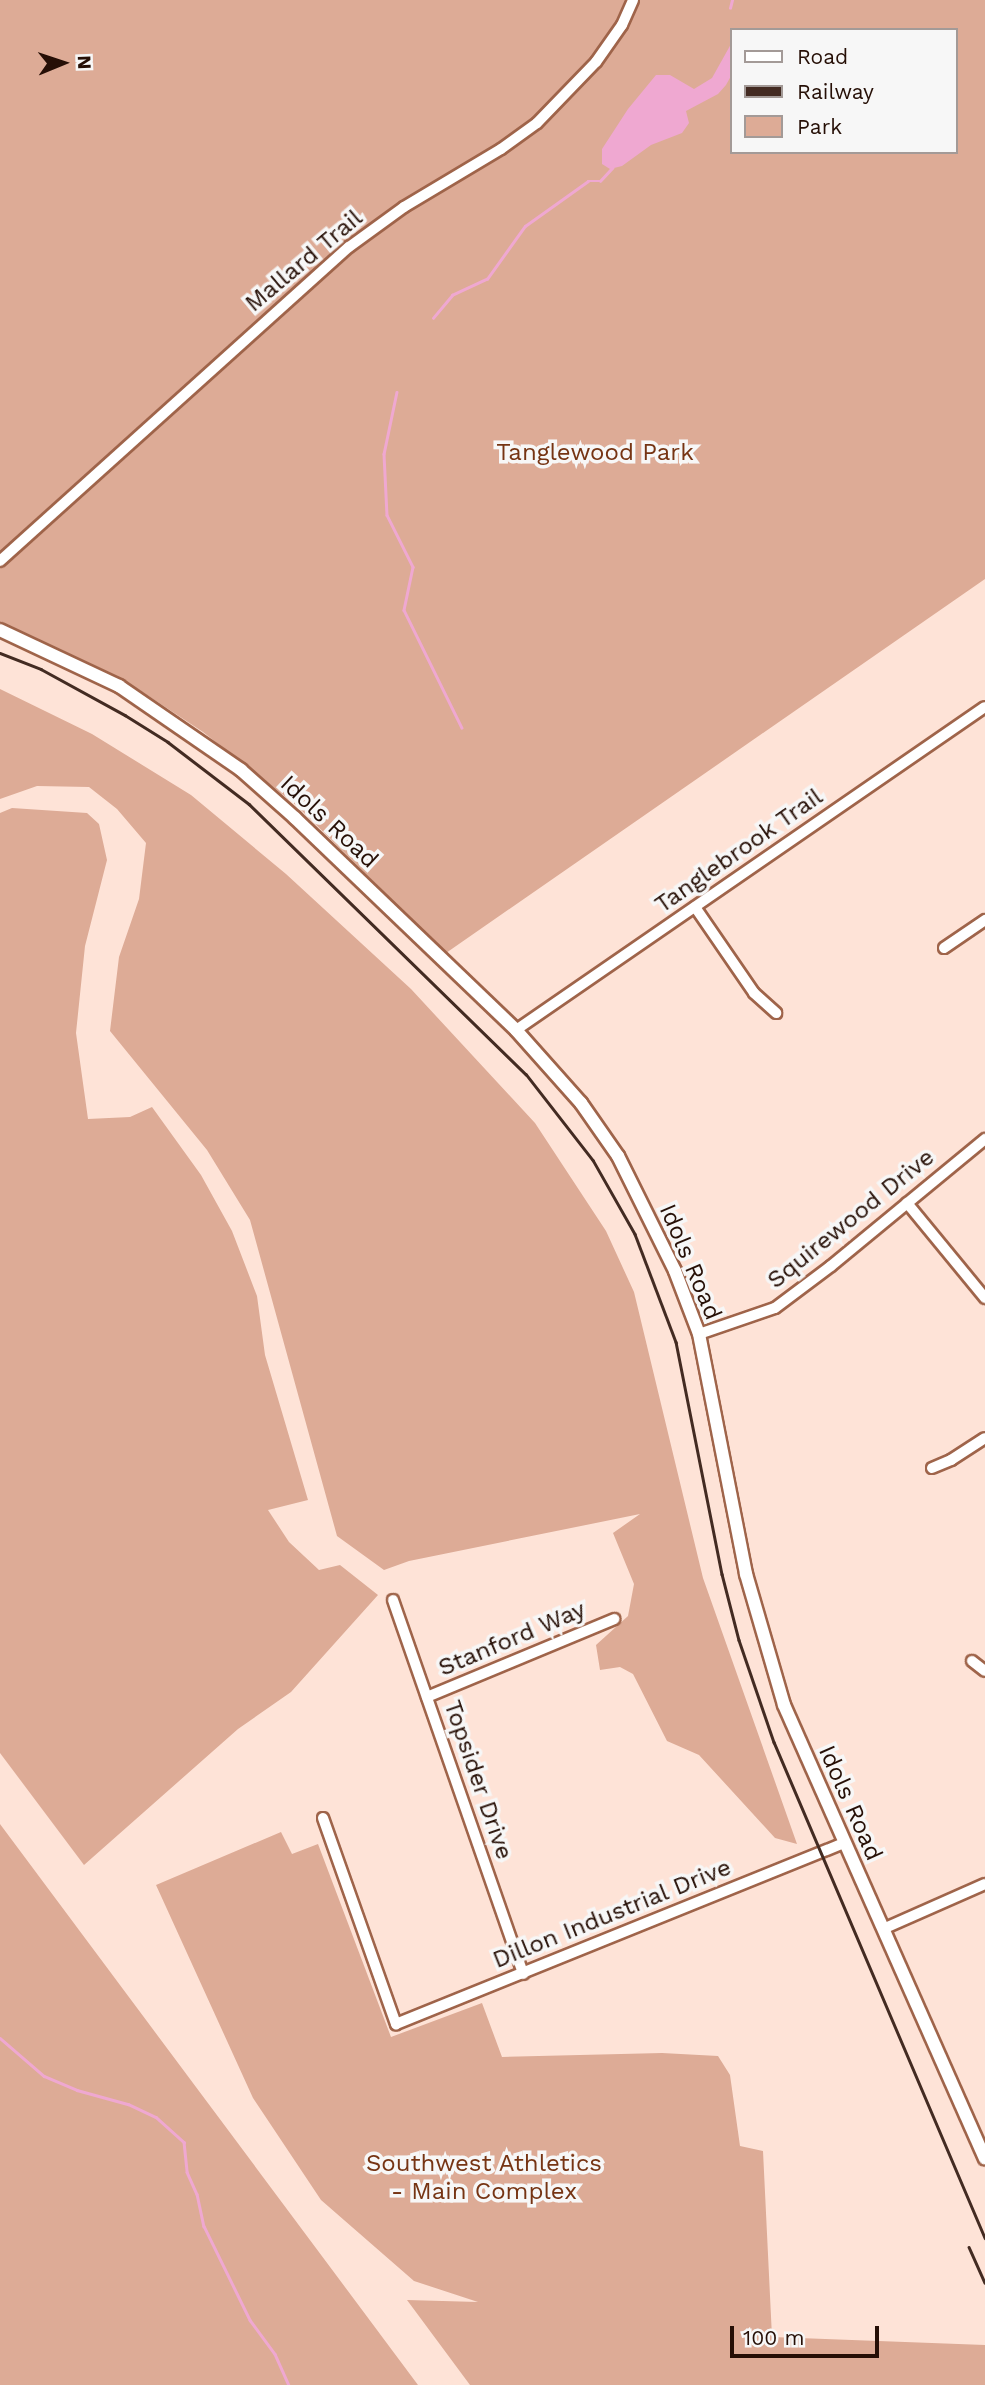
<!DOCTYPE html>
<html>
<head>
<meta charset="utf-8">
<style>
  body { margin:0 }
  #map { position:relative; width:985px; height:2385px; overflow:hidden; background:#fee3d7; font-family:"Work Sans",sans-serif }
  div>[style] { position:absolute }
  .green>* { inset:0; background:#ddab96 }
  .water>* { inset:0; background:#efa8d1 }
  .stream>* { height:2.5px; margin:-1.25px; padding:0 1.25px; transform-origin:1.25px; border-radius:1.25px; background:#efa8d1 }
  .roads { filter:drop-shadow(2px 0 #9f644a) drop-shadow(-2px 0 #9f644a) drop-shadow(0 2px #9f644a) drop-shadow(0 -2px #9f644a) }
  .minor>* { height:10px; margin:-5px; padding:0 5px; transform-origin:5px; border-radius:5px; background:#fff }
  .tertiary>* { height:12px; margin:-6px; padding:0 6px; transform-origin:6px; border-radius:6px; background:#fff }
  .rail>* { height:2.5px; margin:-1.25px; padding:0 1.25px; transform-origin:1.25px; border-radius:1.25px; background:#432b22 }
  span { translate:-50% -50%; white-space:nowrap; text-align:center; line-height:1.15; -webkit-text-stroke:7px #f7f7f7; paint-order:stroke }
  .street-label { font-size:24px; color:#260f06 }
  .park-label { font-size:24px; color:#763413 }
  .legend { position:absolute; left:730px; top:28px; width:228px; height:126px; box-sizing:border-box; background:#f7f7f7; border:2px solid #a39a97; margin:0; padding:9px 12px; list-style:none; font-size:21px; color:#260f06 }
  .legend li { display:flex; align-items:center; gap:14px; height:35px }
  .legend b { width:35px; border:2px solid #a39a97 }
  .north { position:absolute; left:28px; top:28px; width:70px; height:70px; -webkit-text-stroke:5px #f7f7f7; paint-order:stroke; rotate:88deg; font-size:19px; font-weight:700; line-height:28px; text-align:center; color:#260f06 }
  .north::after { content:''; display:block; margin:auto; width:24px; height:32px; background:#260f06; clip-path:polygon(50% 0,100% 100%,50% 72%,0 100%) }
  .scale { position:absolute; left:730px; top:2326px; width:149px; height:32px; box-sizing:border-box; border:4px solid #260f06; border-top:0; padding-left:9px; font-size:21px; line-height:24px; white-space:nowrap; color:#260f06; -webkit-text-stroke:5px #f7f7f7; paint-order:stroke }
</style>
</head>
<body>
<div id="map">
  <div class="green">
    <div style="clip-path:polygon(evenodd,0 0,985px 0,985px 579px,446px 953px,296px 805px,203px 732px,141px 691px,100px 668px,0 624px,0 0,731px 30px,955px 30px,955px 152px,731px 152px,731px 30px)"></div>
    <div style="clip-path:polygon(0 689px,92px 734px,191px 795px,286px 874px,411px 989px,535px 1123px,606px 1231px,634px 1292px,703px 1578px,797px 1844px,775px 1838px,699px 1755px,667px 1741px,633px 1674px,620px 1667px,600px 1670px,596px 1645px,628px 1616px,634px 1584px,613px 1533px,640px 1514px,409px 1561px,384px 1570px,337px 1536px,250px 1220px,207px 1150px,110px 1031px,119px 957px,139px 899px,146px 843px,117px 809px,89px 787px,37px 786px,0 799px)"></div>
    <div style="clip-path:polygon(12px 808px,87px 813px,99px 824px,107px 860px,85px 946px,76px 1033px,88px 1119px,130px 1117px,152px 1107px,201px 1175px,232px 1231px,257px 1296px,265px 1355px,308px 1500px,268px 1510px,289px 1542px,319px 1570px,340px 1565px,378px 1595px,291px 1692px,238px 1729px,84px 1865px,0 1753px,0 813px)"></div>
    <div style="clip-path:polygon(0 1824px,187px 2075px,418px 2385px,0 2385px)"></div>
    <div style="clip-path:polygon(281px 1832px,292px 1854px,318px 1844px,391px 2037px,482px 2003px,502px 2057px,662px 2053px,718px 2056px,730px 2075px,740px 2146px,763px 2151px,772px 2337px,985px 2345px,985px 2385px,470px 2385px,407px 2300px,478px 2302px,414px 2281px,321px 2200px,253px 2098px,156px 1885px)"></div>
  </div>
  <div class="water">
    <div style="clip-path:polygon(731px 44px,731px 76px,726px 85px,718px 94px,686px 111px,689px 123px,682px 133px,651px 145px,622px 166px,610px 169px,602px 164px,602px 149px,628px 109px,656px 75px,670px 75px,694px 89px,712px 78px)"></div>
  </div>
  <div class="stream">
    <div style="left:730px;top:8px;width:8px;rotate:-76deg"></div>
    <div style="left:433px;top:318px;width:30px;rotate:-50deg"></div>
    <div style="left:452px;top:295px;width:38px;rotate:-25deg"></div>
    <div style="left:487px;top:279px;width:65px;rotate:-54.4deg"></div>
    <div style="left:525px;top:226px;width:77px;rotate:-35.5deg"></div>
    <div style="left:588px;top:181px;width:12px"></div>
    <div style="left:600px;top:181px;width:18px;rotate:-47deg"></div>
    <div style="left:397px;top:392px;width:63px;rotate:101.8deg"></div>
    <div style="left:384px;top:454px;width:61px;rotate:87.2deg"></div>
    <div style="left:387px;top:515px;width:58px;rotate:63.4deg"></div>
    <div style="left:413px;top:567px;width:44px;rotate:101.8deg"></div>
    <div style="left:404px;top:610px;width:131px;rotate:63.8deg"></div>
    <div style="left:0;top:2038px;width:58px;rotate:40.8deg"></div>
    <div style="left:44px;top:2076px;width:36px;rotate:23deg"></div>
    <div style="left:77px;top:2090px;width:53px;rotate:15.4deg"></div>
    <div style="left:128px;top:2104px;width:31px;rotate:25deg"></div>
    <div style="left:156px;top:2117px;width:38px;rotate:42deg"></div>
    <div style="left:184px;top:2142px;width:30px;rotate:84deg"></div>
    <div style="left:187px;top:2172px;width:24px;rotate:66deg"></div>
    <div style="left:197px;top:2194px;width:33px;rotate:78deg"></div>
    <div style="left:204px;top:2226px;width:105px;rotate:63.9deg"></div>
    <div style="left:250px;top:2320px;width:42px;rotate:53.7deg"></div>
    <div style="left:275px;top:2354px;width:34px;rotate:66deg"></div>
  </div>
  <div class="roads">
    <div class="minor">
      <div style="left:0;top:561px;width:469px;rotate:-42deg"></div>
      <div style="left:349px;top:247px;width:68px;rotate:-36deg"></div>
      <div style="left:404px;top:207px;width:113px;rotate:-30.9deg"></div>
      <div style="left:501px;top:149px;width:44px;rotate:-35.8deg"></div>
      <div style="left:537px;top:123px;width:85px;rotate:-46deg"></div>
      <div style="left:596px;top:62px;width:45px;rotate:-54.9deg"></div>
      <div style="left:622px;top:25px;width:27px;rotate:-66deg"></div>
      <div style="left:695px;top:907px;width:104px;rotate:55.5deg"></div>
      <div style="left:754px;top:993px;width:30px;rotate:42deg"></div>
      <div style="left:944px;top:948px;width:50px;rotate:-34.3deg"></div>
      <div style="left:516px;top:1030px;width:569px;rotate:-34.56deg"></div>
      <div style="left:907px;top:1203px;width:123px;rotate:50.6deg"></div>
      <div style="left:699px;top:1334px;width:80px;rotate:-18.9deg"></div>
      <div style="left:775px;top:1308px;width:70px;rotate:-36.9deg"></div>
      <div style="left:831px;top:1266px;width:200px;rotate:-39.5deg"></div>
      <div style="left:932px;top:1468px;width:21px;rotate:-23deg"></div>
      <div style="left:951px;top:1460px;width:40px;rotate:-32.9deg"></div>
      <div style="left:393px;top:1600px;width:396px;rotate:70.8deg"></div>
      <div style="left:972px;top:1661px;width:16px;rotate:38deg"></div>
      <div style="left:427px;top:1697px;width:203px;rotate:-22.6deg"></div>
      <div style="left:323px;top:1818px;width:219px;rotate:70.5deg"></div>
      <div style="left:396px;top:2024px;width:482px;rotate:-22deg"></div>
      <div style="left:883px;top:1929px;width:111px;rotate:-23.8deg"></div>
    </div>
    <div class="tertiary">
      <div style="left:0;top:630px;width:132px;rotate:25.2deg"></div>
      <div style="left:119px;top:686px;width:148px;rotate:34.5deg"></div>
      <div style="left:241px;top:770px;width:72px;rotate:41.6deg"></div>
      <div style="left:295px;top:818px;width:306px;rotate:43.8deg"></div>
      <div style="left:516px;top:1030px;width:98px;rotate:48.3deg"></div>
      <div style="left:581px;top:1103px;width:65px;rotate:55.1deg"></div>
      <div style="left:618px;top:1156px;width:128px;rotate:63.6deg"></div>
      <div style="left:675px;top:1271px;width:67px;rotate:69.1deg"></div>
      <div style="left:699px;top:1334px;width:245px;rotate:78.9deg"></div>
      <div style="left:746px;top:1574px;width:136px;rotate:73.8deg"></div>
      <div style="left:784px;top:1705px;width:496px;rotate:66.1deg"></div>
    </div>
  </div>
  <div class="rail">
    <div style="left:0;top:653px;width:44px;rotate:21.3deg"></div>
    <div style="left:41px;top:669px;width:96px;rotate:28.7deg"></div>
    <div style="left:125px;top:715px;width:51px;rotate:32.1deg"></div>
    <div style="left:168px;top:742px;width:102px;rotate:37.4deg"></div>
    <div style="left:249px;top:804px;width:387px;rotate:44.3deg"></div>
    <div style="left:526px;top:1074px;width:109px;rotate:52.1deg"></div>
    <div style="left:593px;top:1160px;width:85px;rotate:60.4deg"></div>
    <div style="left:635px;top:1234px;width:116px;rotate:69.2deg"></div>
    <div style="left:676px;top:1342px;width:237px;rotate:78.8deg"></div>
    <div style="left:722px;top:1574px;width:68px;rotate:75.6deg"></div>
    <div style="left:739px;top:1640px;width:108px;rotate:71.1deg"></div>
    <div style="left:774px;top:1742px;width:539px;rotate:66.95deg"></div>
    <div style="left:969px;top:2247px;width:39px;rotate:66deg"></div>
  </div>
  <div class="street-label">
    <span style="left:304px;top:261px;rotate:-40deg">Mallard Trail</span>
    <span style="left:329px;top:822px;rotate:43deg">Idols Road</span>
    <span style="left:739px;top:851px;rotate:-35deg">Tanglebrook Trail</span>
    <span style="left:851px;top:1219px;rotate:-39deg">Squirewood Drive</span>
    <span style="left:690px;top:1262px;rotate:67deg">Idols Road</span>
    <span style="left:512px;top:1639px;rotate:-23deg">Stanford Way</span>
    <span style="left:478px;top:1780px;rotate:71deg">Topsider Drive</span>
    <span style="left:850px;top:1803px;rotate:66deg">Idols Road</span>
    <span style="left:612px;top:1914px;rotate:-22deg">Dillon Industrial Drive</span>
  </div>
  <div class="park-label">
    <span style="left:595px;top:453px">Tanglewood Park</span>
    <span style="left:484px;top:2178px">Southwest Athletics<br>- Main Complex</span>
  </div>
  <ul class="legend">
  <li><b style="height:9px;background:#fff"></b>Road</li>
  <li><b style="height:9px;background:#432b22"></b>Railway</li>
  <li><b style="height:19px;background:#ddab96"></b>Park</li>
  </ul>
  <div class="north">N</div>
  <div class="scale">100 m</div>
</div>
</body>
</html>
